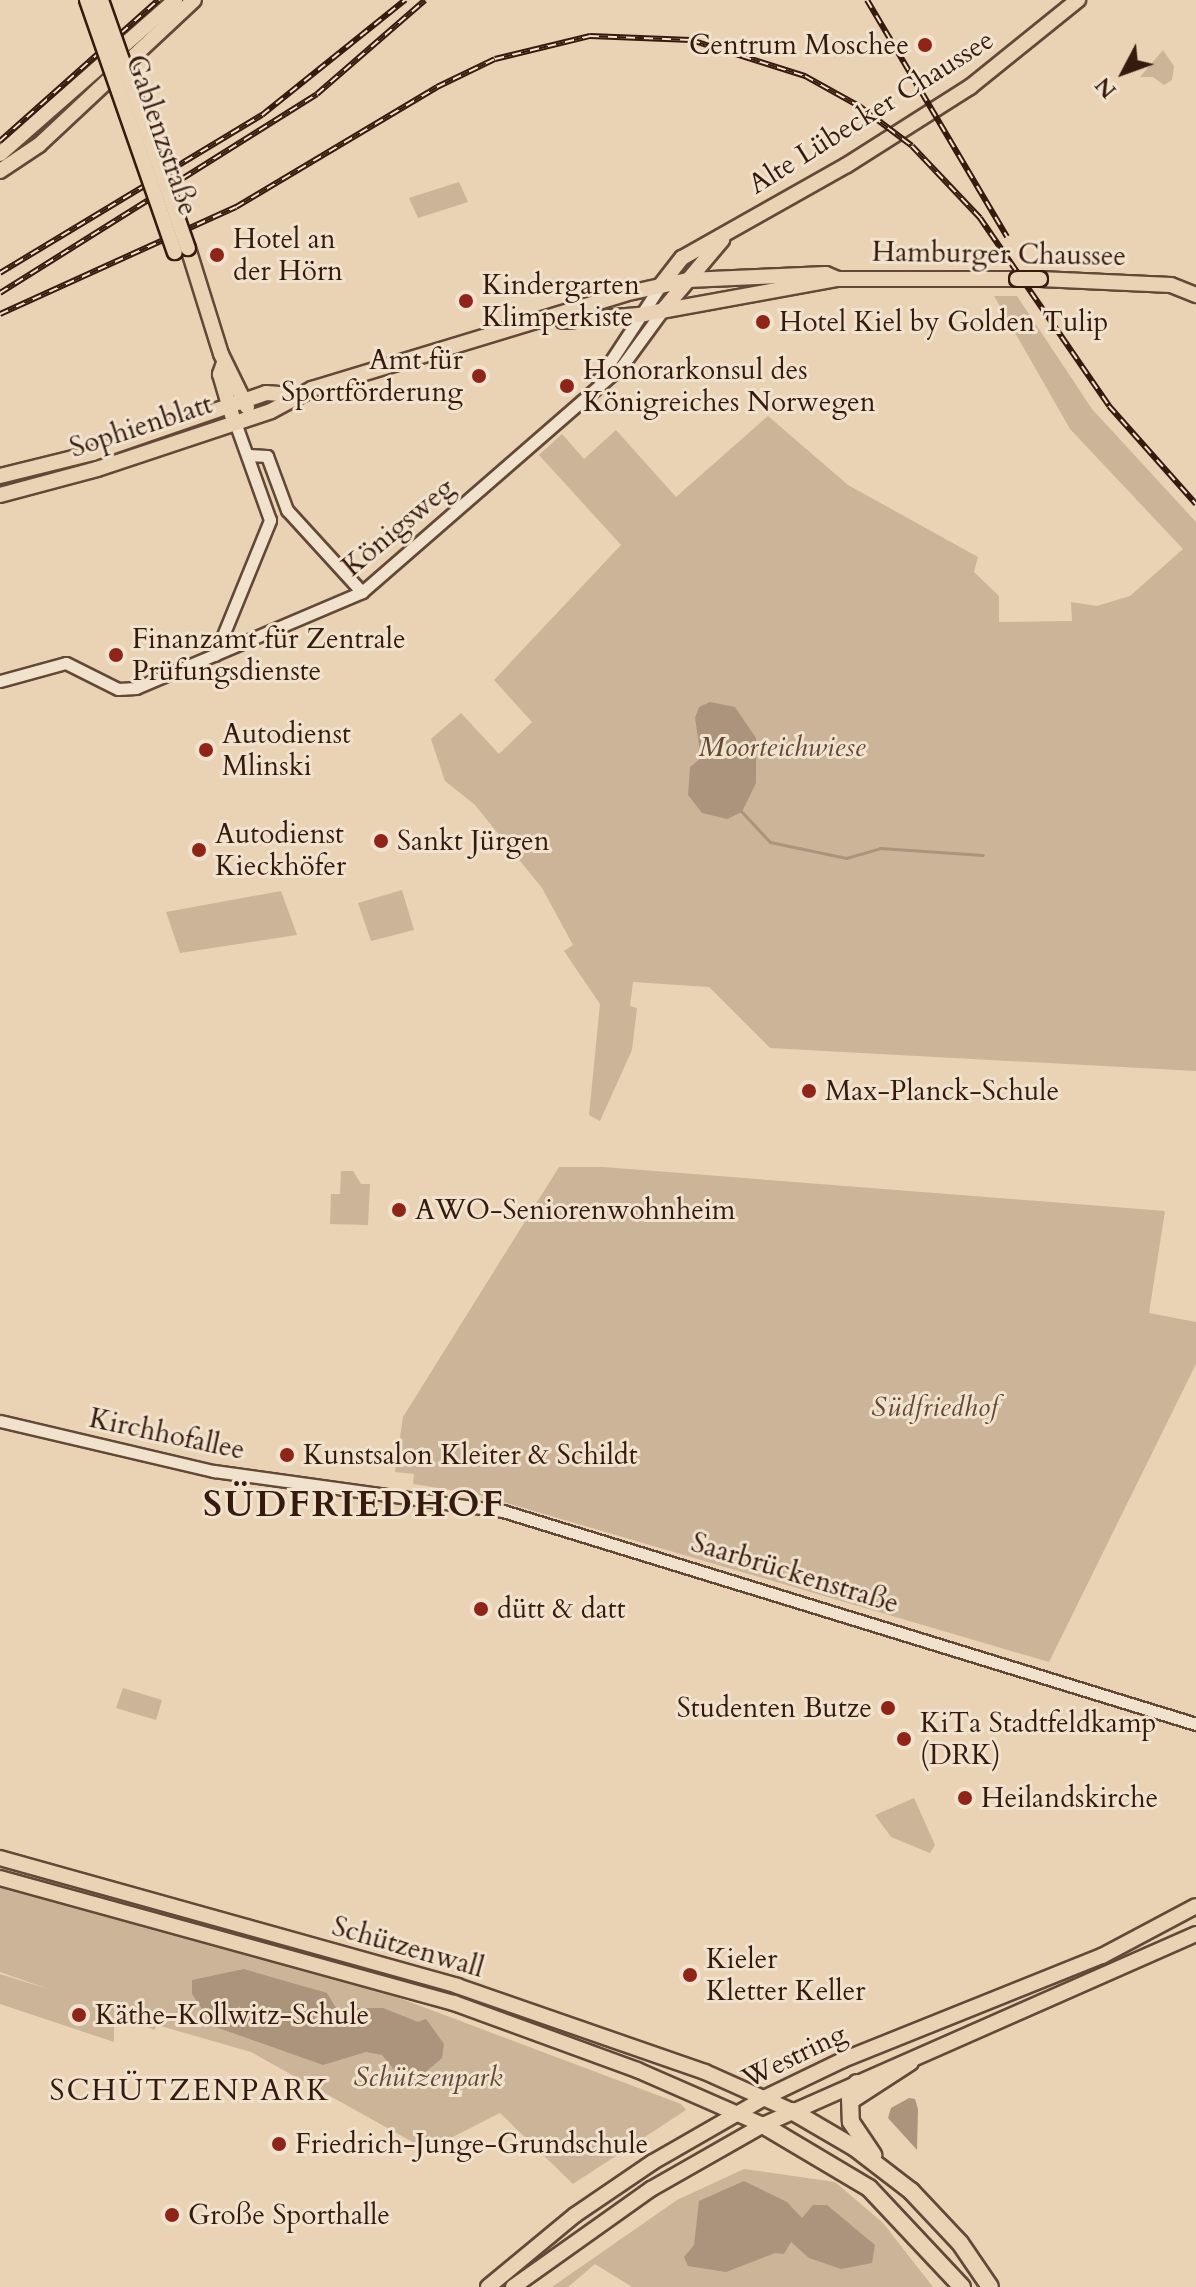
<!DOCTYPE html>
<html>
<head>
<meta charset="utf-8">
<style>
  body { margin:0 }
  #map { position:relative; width:1196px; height:2287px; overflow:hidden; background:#e9d3b4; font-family:Cardo,serif }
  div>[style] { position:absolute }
  .green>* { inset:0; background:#cbb498 }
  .water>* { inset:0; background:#ac947c }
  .stream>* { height:3px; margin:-1.5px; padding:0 1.5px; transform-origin:1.5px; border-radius:1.5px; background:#ac947c }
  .roads { filter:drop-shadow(2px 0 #634838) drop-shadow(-2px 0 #634838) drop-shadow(0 2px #634838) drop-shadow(0 -2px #634838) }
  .minor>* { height:11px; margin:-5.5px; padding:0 5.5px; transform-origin:5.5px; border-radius:5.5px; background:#f1e2ce }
  .major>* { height:14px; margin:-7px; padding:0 7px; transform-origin:7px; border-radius:7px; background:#e9d3b4 }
  .highway>* { height:16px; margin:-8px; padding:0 8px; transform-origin:8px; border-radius:8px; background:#e9d3b4 }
  .rail>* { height:6px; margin-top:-3px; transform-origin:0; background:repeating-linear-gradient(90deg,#f1e2ce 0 9px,#361a0e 0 18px); box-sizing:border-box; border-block:2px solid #361a0e }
  .bridges { filter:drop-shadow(2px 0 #361a0e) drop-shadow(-2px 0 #361a0e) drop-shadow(0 2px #361a0e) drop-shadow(0 -2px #361a0e) }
  .major-bridge>* { height:14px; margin:-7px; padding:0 7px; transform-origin:7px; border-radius:7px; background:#e9d3b4 }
  .dots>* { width:22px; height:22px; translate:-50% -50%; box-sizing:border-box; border:4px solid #f1e2ce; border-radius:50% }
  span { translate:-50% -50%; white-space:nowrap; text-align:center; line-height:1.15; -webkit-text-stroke:6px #f1e2ce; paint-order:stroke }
  .poi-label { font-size:28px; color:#361a0e }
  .right { translate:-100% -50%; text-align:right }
  .left { translate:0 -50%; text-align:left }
  .street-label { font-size:28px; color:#361a0e }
  .park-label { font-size:28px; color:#634837; font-style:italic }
  .neighbourhood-label { font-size:30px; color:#361a0e; letter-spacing:2px }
  .district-label { font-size:36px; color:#361a0e; font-weight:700; letter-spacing:2px }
  .north { position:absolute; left:1084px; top:32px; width:80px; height:80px; -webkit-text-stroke:6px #f1e2ce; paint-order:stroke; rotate:229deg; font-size:22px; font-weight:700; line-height:32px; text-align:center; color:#361a0e }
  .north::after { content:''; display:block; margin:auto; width:28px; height:36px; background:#361a0e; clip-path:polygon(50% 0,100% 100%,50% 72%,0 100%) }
</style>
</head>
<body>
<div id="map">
  <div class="green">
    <div style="clip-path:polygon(1163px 50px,1174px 66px,1172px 80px,1164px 85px,1153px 77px,1140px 77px)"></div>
    <div style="clip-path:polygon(459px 182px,468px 202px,418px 218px,409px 198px)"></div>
    <div style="clip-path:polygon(994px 296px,1017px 296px,1092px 409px,1196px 522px,1196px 1071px,770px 1048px,709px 987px,633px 982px,630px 1006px,637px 1008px,632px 1050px,600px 1121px,589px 1115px,600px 1004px,564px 951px,573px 945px,542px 888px,475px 805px,445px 781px,431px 739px,461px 713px,499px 754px,532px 722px,494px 680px,621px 545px,539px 455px,562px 434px,584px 459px,616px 430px,676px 497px,768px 416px,848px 485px,978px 557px,974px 572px,999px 596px,999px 622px,1072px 621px,1071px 602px,1097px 606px,1130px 596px,1183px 549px,1070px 429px)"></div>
    <div style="clip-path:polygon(402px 890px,414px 930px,371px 941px,358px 903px)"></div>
    <div style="clip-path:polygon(281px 891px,297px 935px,180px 953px,166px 912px)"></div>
    <div style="clip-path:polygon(559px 1167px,603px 1167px,1165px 1211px,1149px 1313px,1196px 1322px,1196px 1364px,1049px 1662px,476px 1494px,413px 1484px,414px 1474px,395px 1472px,403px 1417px)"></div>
    <div style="clip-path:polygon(341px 1171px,353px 1171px,361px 1184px,370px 1184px,368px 1225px,330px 1224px,331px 1194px,340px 1194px)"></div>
    <div style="clip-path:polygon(123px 1688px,162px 1700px,156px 1720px,116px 1708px)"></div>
    <div style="clip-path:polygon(914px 1798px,935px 1845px,930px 1853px,891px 1837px,875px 1815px)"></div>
    <div style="clip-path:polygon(0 1867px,73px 1885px,187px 1920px,185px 1924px)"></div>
    <div style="clip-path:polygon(0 1887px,386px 1993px,681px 2104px,686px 2110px,573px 2184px,500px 2113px,427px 2150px,251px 2052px,157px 2025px,154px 2030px,147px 2027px,114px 2005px,114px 2042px,0 2004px,0 1974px,51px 1990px,0 1972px)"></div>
    <div style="clip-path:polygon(744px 2169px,835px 2182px,883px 2223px,933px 2287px,632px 2287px,595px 2264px,568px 2287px,552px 2287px,677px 2200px)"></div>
  </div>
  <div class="water">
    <div style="clip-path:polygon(710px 702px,735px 707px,756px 738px,756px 783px,742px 812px,727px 819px,702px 813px,688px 795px,690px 767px,701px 758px,695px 718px,699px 707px)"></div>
    <div style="clip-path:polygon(244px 1969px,327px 1993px,336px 2008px,383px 2008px,418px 2022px,426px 2019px,444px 2044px,442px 2058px,415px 2081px,396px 2072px,382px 2055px,366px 2052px,323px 2065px,213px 2026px,192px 1994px,192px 1980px)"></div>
    <div style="clip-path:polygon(909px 2098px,915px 2099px,918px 2109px,917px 2150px,888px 2118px,891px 2108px)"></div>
    <div style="clip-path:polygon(744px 2181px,787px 2202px,802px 2218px,813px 2205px,827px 2205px,875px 2245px,872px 2263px,841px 2269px,809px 2258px,791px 2242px,784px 2254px,775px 2253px,726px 2272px,688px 2266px,684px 2257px,694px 2245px,699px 2201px)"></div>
  </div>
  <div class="stream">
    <div style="left:742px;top:812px;width:41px;rotate:47deg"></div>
    <div style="left:770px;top:842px;width:78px;rotate:11.9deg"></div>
    <div style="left:846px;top:858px;width:35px;rotate:-16deg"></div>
    <div style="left:880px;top:848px;width:103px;rotate:3.9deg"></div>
  </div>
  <div class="roads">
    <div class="minor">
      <div style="left:599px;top:379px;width:111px;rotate:-56.7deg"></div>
      <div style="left:248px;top:455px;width:19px;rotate:3deg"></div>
      <div style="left:267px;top:456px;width:58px;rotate:69.7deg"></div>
      <div style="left:287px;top:510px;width:111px;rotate:47.6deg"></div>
      <div style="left:215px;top:655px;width:146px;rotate:-67.8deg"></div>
      <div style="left:270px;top:520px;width:104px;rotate:-109.7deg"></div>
      <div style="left:0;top:681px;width:68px;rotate:-15.3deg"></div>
      <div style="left:66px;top:663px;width:58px;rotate:26.6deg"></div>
      <div style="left:118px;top:689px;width:18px;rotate:-3deg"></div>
      <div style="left:136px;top:688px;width:246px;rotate:-23deg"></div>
      <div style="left:362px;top:592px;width:344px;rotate:-41deg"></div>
      <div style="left:622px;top:366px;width:69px;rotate:-53.8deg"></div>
      <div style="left:0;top:1421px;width:220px;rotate:13.2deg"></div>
      <div style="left:214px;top:1471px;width:292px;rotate:7.9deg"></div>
      <div style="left:503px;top:1511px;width:725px;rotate:17.09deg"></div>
    </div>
    <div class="major">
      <div style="left:0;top:154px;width:233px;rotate:-41.3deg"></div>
      <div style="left:0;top:171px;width:47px;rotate:-33.7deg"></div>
      <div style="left:39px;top:145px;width:212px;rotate:-43.1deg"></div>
      <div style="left:188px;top:248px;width:111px;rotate:72.7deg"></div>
      <div style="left:221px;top:354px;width:59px;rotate:63.9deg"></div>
      <div style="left:1040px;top:279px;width:131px;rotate:2.6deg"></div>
      <div style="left:1171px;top:285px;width:27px;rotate:22deg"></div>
      <div style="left:660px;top:286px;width:36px;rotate:-52deg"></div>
      <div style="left:682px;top:258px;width:189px;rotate:-29.4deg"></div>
      <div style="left:847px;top:165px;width:146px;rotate:-32.4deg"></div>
      <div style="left:970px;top:87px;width:139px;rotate:-38.9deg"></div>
      <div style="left:663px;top:310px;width:92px;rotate:-49.9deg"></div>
      <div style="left:563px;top:321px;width:76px;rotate:-4.5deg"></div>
      <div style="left:639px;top:315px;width:202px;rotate:-10.3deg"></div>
      <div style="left:838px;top:279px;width:179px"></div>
      <div style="left:224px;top:363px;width:12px;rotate:110deg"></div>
      <div style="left:220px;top:374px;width:43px;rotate:73.7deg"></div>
      <div style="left:0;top:476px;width:96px;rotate:-13.9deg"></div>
      <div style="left:93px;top:453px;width:183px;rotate:-19.1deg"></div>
      <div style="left:266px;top:393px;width:27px;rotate:4deg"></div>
      <div style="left:0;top:495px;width:100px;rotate:-15deg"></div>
      <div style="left:97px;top:469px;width:183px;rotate:-18.4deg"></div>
      <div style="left:271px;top:411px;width:47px;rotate:-28.2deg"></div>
      <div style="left:312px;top:389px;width:326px;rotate:-16.9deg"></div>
      <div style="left:624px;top:294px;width:66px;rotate:-12.3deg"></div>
      <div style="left:688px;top:280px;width:138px;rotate:-2.5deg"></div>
      <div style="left:826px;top:274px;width:13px;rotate:23deg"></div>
      <div style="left:0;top:1858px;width:475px;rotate:15.6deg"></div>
      <div style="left:457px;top:1986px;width:262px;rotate:19.1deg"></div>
      <div style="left:705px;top:2072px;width:95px;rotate:24.1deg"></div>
      <div style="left:0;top:1878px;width:471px;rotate:15.4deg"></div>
      <div style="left:454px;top:2003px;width:195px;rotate:20.1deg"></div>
      <div style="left:637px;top:2070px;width:137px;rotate:23.6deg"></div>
      <div style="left:488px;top:2287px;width:113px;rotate:-39.6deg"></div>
      <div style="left:575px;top:2215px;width:94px;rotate:-34.2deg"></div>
      <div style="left:653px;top:2162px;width:130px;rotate:-29.9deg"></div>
      <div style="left:766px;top:2097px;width:85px;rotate:-25.7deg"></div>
      <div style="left:843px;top:2060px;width:279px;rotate:-21.9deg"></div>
      <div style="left:1102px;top:1956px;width:106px;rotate:-28deg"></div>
      <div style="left:513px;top:2287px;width:169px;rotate:-35.4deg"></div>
      <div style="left:651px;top:2189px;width:129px;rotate:-29.7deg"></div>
      <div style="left:763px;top:2125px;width:473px;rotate:-23.8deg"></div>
    </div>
    <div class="highway">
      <div style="left:857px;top:2083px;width:17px;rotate:115deg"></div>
      <div style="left:850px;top:2098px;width:24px;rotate:88deg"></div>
      <div style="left:851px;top:2122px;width:40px;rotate:56deg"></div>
      <div style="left:853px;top:2099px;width:68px;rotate:-33deg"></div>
      <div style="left:792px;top:2111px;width:73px;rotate:30.4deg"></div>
      <div style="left:855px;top:2148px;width:71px;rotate:37.5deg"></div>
      <div style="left:911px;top:2191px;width:71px;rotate:46.7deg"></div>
      <div style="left:960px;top:2243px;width:53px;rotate:55.7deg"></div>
      <div style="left:763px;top:2125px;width:123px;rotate:30.7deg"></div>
      <div style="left:869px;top:2188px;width:136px;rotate:46.8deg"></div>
    </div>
  </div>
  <div class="rail">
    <div style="left:867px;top:0;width:275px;rotate:59.4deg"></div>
    <div style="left:0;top:141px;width:212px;rotate:-41.7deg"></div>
    <div style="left:0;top:273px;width:306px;rotate:-31.1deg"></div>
    <div style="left:262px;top:115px;width:184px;rotate:-38.8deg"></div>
    <div style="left:0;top:293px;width:374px;rotate:-32.1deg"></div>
    <div style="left:317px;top:94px;width:143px;rotate:-41deg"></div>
    <div style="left:0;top:314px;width:259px;rotate:-24.4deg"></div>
    <div style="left:236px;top:207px;width:234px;rotate:-30.8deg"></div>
    <div style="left:437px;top:87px;width:64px;rotate:-25.8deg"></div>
    <div style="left:495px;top:59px;width:98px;rotate:-13.6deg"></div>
    <div style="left:590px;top:36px;width:101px;rotate:2.3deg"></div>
    <div style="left:691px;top:40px;width:120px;rotate:17.5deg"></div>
    <div style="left:805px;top:76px;width:62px;rotate:29.1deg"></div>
    <div style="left:859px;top:106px;width:66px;rotate:37deg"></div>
    <div style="left:912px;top:146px;width:99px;rotate:46.6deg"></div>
    <div style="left:980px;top:218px;width:228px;rotate:55.5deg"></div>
    <div style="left:1109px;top:406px;width:131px;rotate:48.4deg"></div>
  </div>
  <div class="bridges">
    <div class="major-bridge">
      <div style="left:87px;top:0;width:267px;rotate:70.8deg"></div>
      <div style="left:101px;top:0;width:263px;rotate:70.7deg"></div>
      <div style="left:1017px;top:279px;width:23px"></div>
    </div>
  </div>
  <div class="dots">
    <div style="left:925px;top:45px;background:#8f2418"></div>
    <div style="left:217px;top:255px;background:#8f2418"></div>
    <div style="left:466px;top:301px;background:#8f2418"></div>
    <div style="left:763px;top:322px;background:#8f2418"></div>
    <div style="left:479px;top:376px;background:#8f2418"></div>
    <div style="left:567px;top:386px;background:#8f2418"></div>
    <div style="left:116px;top:655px;background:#8f2418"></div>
    <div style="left:206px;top:750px;background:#8f2418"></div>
    <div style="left:381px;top:841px;background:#8f2418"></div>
    <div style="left:199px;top:850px;background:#8f2418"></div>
    <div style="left:809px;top:1091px;background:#8f2418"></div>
    <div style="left:399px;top:1210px;background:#8f2418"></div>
    <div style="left:287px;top:1455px;background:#8f2418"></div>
    <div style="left:481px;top:1609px;background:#8f2418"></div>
    <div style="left:888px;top:1708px;background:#8f2418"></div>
    <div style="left:904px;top:1739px;background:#8f2418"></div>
    <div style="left:965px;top:1798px;background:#8f2418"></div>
    <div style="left:690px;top:1975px;background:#8f2418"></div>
    <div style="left:79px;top:2015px;background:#8f2418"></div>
    <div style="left:279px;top:2144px;background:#8f2418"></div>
    <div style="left:172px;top:2215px;background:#8f2418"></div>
  </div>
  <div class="poi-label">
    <span class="right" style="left:909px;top:45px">Centrum Moschee</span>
    <span class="left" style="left:233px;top:255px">Hotel an<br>der Hörn</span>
    <span class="left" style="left:482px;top:301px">Kindergarten<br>Klimperkiste</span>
    <span class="left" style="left:779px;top:322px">Hotel Kiel by Golden Tulip</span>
    <span class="right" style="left:463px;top:376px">Amt für<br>Sportförderung</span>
    <span class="left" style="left:583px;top:386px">Honorarkonsul des<br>Königreiches Norwegen</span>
    <span class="left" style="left:132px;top:655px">Finanzamt für Zentrale<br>Prüfungsdienste</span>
    <span class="left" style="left:222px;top:750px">Autodienst<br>Mlinski</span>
    <span class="left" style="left:215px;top:850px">Autodienst<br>Kieckhöfer</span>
    <span class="left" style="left:397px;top:841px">Sankt Jürgen</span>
    <span class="left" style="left:825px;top:1091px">Max-Planck-Schule</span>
    <span class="left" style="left:415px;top:1210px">AWO-Seniorenwohnheim</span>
    <span class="left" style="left:303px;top:1455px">Kunstsalon Kleiter &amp; Schildt</span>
    <span class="left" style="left:497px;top:1609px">dütt &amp; datt</span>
    <span class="right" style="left:872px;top:1708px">Studenten Butze</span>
    <span class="left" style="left:920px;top:1739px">KiTa Stadtfeldkamp<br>(DRK)</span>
    <span class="left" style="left:981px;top:1798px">Heilandskirche</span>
    <span class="left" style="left:706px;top:1975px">Kieler<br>Kletter Keller</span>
    <span class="left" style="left:95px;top:2015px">Käthe-Kollwitz-Schule</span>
    <span class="left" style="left:295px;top:2144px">Friedrich-Junge-Grundschule</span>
    <span class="left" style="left:188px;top:2215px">Große Sporthalle</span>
  </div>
  <div class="street-label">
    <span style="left:871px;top:112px;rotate:-32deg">Alte Lübecker Chaussee</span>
    <span style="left:162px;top:135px;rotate:71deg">Gablenzstraße</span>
    <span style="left:999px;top:254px;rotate:1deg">Hamburger Chaussee</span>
    <span style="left:141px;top:426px;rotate:-18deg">Sophienblatt</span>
    <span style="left:398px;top:527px;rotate:-40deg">Königsweg</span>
    <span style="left:167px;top:1434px;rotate:12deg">Kirchhofallee</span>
    <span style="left:795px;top:1573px;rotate:17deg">Saarbrückenstraße</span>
    <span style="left:408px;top:1947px;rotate:16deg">Schützenwall</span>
    <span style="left:794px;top:2056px;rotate:-26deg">Westring</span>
  </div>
  <div class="park-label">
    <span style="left:782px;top:747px">Moorteichwiese</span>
    <span style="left:935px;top:1407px">Südfriedhof</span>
    <span style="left:428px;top:2077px">Schützenpark</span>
  </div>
  <div class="neighbourhood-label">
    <span style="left:190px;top:2091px">SCHÜTZENPARK</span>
  </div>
  <div class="district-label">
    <span style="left:354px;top:1505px">SÜDFRIEDHOF</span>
  </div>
  <div class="north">N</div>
</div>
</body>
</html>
